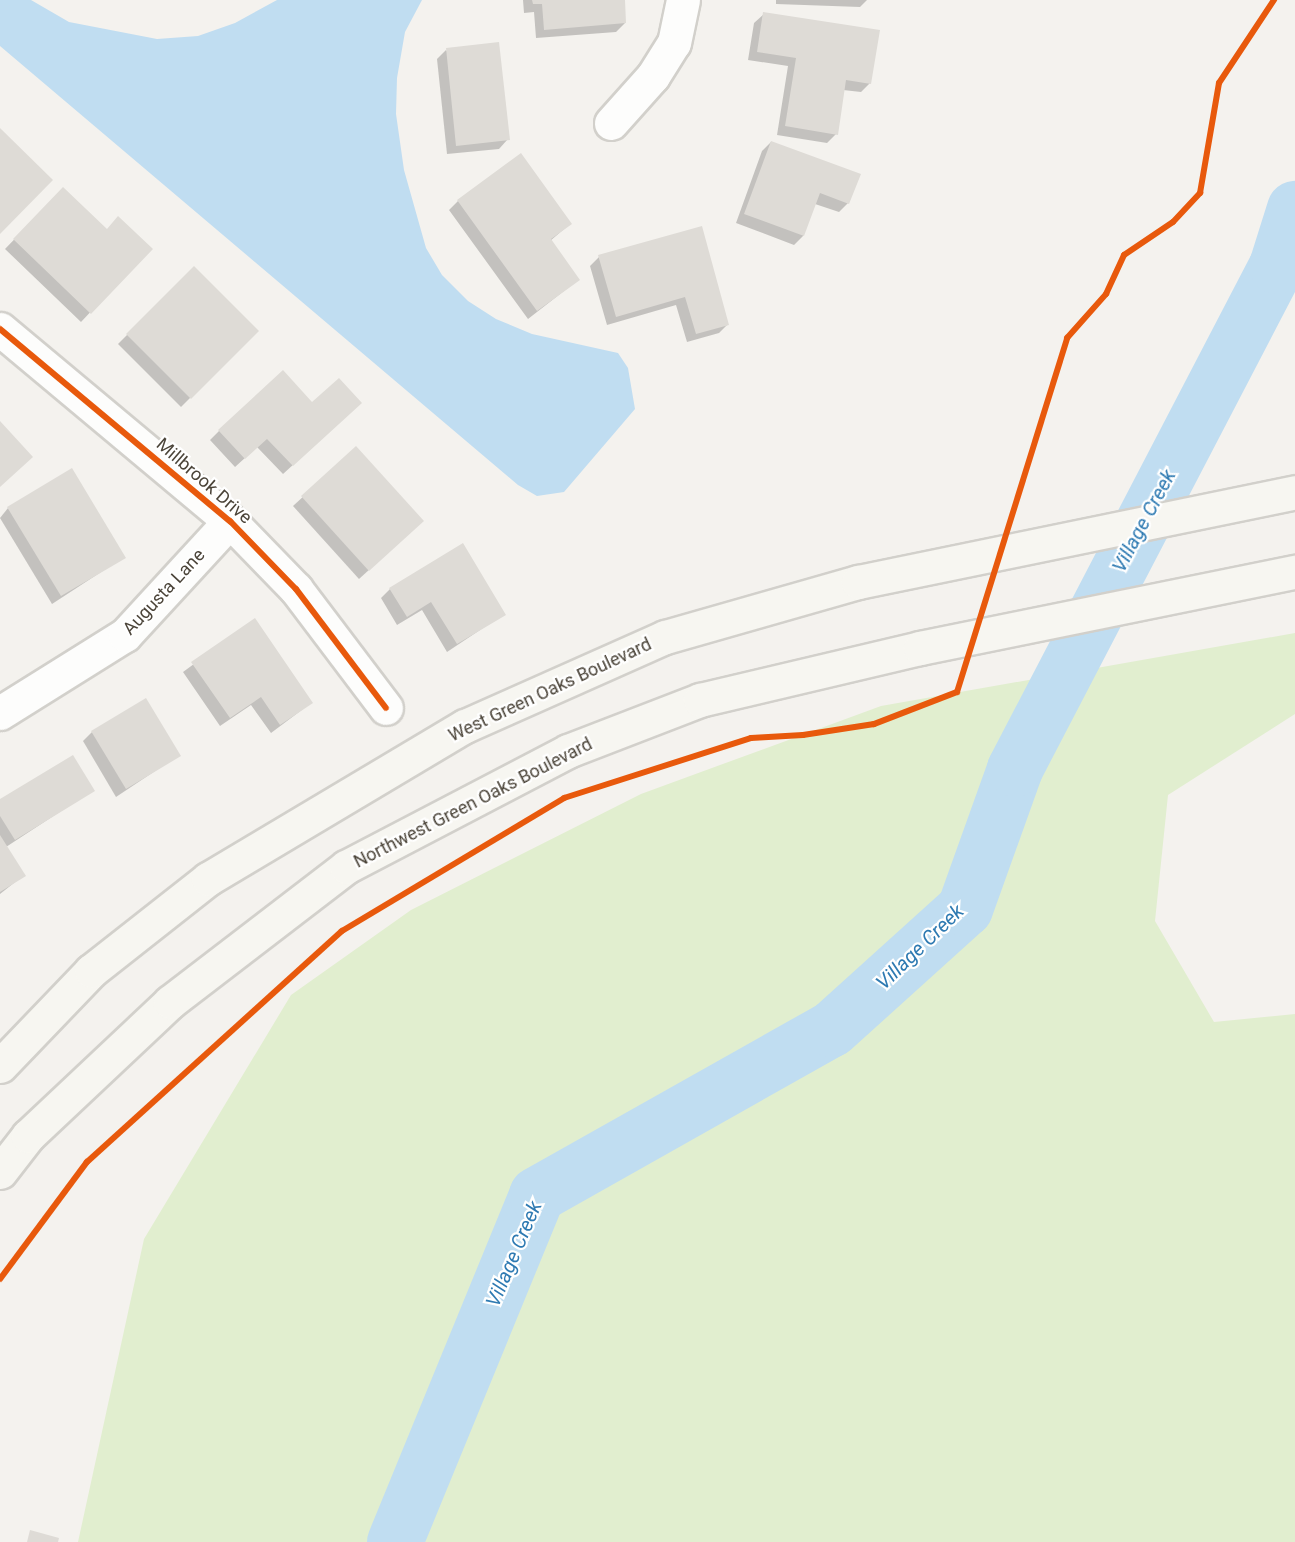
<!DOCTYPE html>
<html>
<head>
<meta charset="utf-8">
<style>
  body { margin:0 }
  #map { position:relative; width:1295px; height:1542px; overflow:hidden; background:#f4f2ee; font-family:Roboto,sans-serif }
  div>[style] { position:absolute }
  .green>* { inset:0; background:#e1eecf }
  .water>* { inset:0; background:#c0ddf1 }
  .shadow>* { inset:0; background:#0003 }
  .river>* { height:56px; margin:-28px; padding:0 28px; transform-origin:28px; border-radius:28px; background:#c0ddf1 }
  .building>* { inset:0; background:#dedbd6 }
  .roads { filter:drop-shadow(2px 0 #d2d0cb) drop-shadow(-2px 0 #d2d0cb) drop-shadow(0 2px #d2d0cb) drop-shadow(0 -2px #d2d0cb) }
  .minor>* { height:33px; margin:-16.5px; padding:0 16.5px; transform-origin:16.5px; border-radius:16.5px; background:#fdfdfc }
  .secondary>* { height:33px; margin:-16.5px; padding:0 16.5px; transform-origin:16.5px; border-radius:16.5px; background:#f7f6f1 }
  .cycleway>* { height:6px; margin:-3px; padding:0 3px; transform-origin:3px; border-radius:3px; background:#e8590c }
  span { translate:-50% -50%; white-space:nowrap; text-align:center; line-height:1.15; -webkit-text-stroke:4.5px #fff; paint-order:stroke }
  .street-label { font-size:18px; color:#4b4439 }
  .water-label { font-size:20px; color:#2e7ab2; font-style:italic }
</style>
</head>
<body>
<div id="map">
  <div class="green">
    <div style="clip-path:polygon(1295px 633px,1295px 714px,1168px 795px,1155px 921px,1214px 1022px,1295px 1014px,1295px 1542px,78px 1542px,144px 1239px,291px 995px,411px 910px,641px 794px,881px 706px)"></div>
  </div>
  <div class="water">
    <div style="clip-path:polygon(0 0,31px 0,69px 22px,157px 39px,198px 36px,235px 23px,277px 0,422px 0,405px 32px,397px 78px,396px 114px,404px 170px,426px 248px,442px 275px,468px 301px,496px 319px,532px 334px,618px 353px,628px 368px,635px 409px,564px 492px,537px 496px,518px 485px,0 46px)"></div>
  </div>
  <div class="shadow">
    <div style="clip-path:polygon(523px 0,623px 0,625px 23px,616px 32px,536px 38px,534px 12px,524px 13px)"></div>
    <div style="clip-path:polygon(776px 0,867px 0,860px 7px,776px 4px)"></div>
    <div style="clip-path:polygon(764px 14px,870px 83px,861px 92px,843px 90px,836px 134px,827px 143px,777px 135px,788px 66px,748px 60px,754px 23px)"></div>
    <div style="clip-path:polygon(446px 50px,508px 139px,499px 149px,447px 154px,437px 59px)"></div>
    <div style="clip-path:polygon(771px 142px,848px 203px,839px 212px,815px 204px,803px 236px,794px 245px,736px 223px,762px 151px)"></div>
    <div style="clip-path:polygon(63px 189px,106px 230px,150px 249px,81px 322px,5px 249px)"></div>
    <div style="clip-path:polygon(458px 201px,570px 224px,550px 241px,578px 280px,528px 319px,449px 210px)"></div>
    <div style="clip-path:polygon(701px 228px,728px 324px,719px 333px,687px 342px,676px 305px,607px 325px,590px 266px,599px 257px)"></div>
    <div style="clip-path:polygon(194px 268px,257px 331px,181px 407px,118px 344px)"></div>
    <div style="clip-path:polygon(312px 404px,351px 412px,283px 474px,257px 447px,235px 467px,210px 440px,219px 431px)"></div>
    <div style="clip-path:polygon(356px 448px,413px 530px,359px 579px,293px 506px)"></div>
    <div style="clip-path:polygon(8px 508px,124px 557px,52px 604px,0 518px)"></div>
    <div style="clip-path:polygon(390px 589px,504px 614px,447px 652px,422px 610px,397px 625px,381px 598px)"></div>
    <div style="clip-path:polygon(254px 620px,311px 703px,271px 733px,251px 705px,220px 726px,183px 672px)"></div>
    <div style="clip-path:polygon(92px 732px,179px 755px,116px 797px,83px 741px)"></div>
    <div style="clip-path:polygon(93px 790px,6px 847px,24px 875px,0 894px,0 801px)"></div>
  </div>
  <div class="river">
    <div style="left:395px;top:1542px;width:375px;rotate:-67.7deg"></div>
    <div style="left:537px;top:1195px;width:338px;rotate:-29.4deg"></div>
    <div style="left:832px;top:1029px;width:179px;rotate:-42.1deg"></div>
    <div style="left:965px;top:909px;width:149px;rotate:-70.3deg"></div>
    <div style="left:1015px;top:769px;width:567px;rotate:-62.49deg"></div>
    <div style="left:1277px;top:266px;width:60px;rotate:-72.5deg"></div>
  </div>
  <div class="building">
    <div style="clip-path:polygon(532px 0,625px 0,626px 23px,544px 30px,542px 4px,533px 4px)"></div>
    <div style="clip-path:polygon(763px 12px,880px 30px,871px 84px,846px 80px,838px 135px,785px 126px,796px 58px,757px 52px)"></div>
    <div style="clip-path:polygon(499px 42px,510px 140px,456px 146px,446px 48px)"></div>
    <div style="clip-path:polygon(0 128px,53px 180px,0 234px)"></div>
    <div style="clip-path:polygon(771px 141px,861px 174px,849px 204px,820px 193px,804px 236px,744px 214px)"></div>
    <div style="clip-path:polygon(521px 153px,572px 224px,551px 239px,580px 280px,537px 311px,457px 200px)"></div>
    <div style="clip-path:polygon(63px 187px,107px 229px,118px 216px,153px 249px,91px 314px,13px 239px)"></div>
    <div style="clip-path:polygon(702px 226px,729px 325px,696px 334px,685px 297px,616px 317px,598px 255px)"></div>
    <div style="clip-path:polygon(194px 266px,259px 331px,191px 399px,126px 334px)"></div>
    <div style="clip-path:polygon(283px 370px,312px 402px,339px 378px,362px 403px,293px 466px,267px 439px,245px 459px,218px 430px)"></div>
    <div style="clip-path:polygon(0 421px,33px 457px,0 487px)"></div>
    <div style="clip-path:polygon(356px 446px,424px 521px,369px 571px,301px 496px)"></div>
    <div style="clip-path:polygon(72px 468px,126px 558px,61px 596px,7px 507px)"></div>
    <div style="clip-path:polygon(463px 543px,506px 615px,457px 644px,431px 602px,407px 617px,389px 588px)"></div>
    <div style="clip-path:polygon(255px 618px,313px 703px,280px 725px,261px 697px,230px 718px,191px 662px)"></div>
    <div style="clip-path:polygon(146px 698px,181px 756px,126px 789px,91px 731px)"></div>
    <div style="clip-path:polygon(73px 755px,95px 791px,15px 840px,0 816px,0 799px)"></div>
    <div style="clip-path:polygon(0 835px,26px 876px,0 892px)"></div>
    <div style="clip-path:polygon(30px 1530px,59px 1538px,58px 1542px,27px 1542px)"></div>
  </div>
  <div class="roads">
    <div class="minor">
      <div style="left:611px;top:123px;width:63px;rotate:-48.2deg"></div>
      <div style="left:653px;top:76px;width:39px;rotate:-58deg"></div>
      <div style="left:674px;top:43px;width:44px;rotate:-78.2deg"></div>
      <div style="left:0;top:329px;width:300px;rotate:39.9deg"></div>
      <div style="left:230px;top:521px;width:95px;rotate:45.9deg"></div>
      <div style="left:296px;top:589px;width:149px;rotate:52.9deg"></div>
      <div style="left:0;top:713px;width:147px;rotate:-32deg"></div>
      <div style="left:125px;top:635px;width:155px;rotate:-47.4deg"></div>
    </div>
    <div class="secondary">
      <div style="left:0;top:1066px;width:132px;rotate:-46.2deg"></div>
      <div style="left:91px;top:971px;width:149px;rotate:-38.2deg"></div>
      <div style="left:208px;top:879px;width:299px;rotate:-30.8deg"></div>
      <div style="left:465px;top:726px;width:219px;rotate:-24deg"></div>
      <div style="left:665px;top:637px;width:201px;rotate:-15.9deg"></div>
      <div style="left:858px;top:582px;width:446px;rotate:-11.6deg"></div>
      <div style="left:0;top:1172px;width:46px;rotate:-52.1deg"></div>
      <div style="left:28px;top:1136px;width:195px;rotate:-43.3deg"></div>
      <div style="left:170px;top:1002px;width:222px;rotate:-37.5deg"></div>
      <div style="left:346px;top:867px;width:250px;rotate:-27.6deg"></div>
      <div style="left:568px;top:751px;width:142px;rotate:-21.1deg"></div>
      <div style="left:700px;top:700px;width:226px;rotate:-13.3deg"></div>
      <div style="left:920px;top:648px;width:383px;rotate:-11.5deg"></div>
    </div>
  </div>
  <div class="cycleway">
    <div style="left:0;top:329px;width:300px;rotate:39.9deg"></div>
    <div style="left:230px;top:521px;width:95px;rotate:45.9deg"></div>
    <div style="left:296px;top:589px;width:149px;rotate:52.9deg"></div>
    <div style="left:0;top:1279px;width:146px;rotate:-53.4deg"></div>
    <div style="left:87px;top:1162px;width:344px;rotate:-42.2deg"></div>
    <div style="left:342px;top:931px;width:259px;rotate:-30.9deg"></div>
    <div style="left:564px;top:798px;width:196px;rotate:-17.8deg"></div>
    <div style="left:751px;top:738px;width:52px;rotate:-3.3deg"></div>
    <div style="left:803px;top:735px;width:72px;rotate:-8.8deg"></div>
    <div style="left:874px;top:724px;width:89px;rotate:-21.1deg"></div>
    <div style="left:957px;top:692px;width:371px;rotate:-72.7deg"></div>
    <div style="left:1067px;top:338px;width:59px;rotate:-48.4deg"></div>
    <div style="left:1106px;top:294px;width:43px;rotate:-65.2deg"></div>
    <div style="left:1124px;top:255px;width:59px;rotate:-34deg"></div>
    <div style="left:1173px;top:222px;width:40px;rotate:-47deg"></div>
    <div style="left:1200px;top:193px;width:112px;rotate:-80.2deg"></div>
    <div style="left:1219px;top:83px;width:100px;rotate:-56.5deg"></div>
  </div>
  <div class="street-label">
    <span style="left:204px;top:481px;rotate:41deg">Millbrook Drive</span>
    <span style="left:164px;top:592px;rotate:-47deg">Augusta Lane</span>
    <span style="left:550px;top:690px;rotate:-25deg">West Green Oaks Boulevard</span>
    <span style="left:473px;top:803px;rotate:-27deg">Northwest Green Oaks Boulevard</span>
  </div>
  <div class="water-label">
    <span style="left:1144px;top:521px;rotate:-62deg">Village Creek</span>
    <span style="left:920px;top:947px;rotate:-44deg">Village Creek</span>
    <span style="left:514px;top:1254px;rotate:-67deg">Village Creek</span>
  </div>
</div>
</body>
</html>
